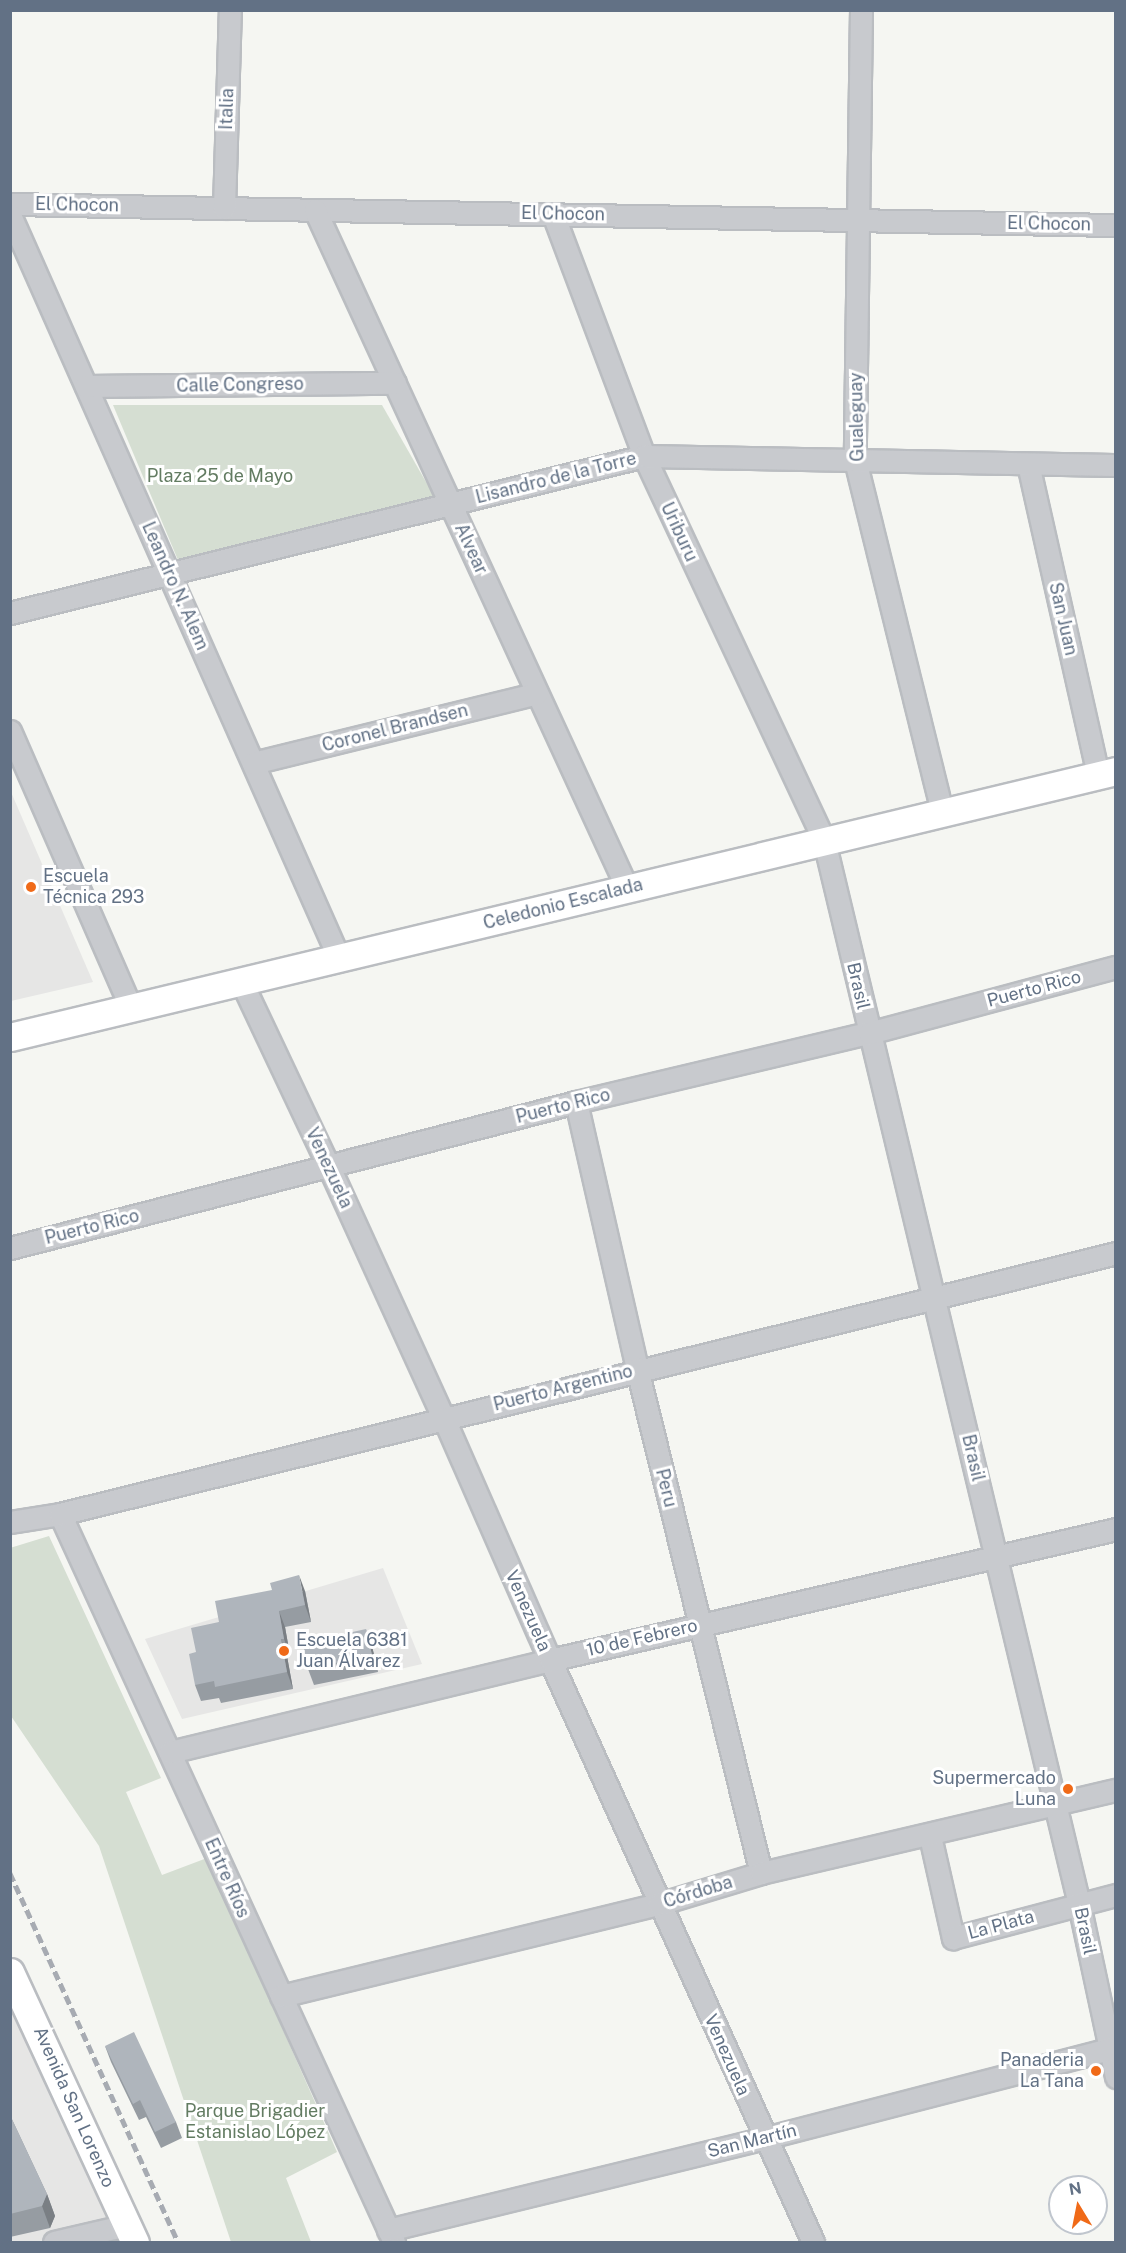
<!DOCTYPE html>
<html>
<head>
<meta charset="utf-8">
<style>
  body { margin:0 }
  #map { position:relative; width:1126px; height:2253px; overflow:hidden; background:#f5f6f2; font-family:"Public Sans",sans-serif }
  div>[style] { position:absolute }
  .built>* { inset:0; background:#e6e6e5 }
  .green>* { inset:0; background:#d5ded2 }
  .roads { filter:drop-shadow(2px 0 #babdc1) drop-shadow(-2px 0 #babdc1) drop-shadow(0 2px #babdc1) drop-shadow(0 -2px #babdc1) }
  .minor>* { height:21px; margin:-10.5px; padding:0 10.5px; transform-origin:10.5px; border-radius:10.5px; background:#c8cace }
  .major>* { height:27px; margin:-13.5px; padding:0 13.5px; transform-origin:13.5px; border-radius:13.5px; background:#fff }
  .rail>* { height:4.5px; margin-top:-2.25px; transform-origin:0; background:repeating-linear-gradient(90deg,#a7abb2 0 9px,transparent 0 13.5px) }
  .wall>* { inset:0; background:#969ca2 }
  .shaded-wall>* { inset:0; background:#7a7f84 }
  .building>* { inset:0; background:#afb5bc }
  .dots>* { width:16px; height:16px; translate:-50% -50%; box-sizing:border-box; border:3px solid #fff; border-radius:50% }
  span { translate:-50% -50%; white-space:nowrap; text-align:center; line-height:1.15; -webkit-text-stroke:6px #fff; paint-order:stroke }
  .street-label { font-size:18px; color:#627185 }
  .park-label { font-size:18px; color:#637c62 }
  .poi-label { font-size:18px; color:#627185 }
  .left { translate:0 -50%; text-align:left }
  .right { translate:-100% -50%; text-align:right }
  .frame { position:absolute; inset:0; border:12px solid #627185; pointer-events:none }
  .north { position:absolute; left:1048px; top:2175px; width:60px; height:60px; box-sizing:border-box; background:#fff; border:2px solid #c0c6ce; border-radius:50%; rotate:350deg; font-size:16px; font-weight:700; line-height:24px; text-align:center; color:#627185 }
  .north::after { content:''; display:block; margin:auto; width:21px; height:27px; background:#f06a18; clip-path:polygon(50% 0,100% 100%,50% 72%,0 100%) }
</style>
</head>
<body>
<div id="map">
  <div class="built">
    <div style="clip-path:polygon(11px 792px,93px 982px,11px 1001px,10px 1001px)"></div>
    <div style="clip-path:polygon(383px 1568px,422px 1664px,182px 1719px,145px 1639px)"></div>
    <div style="clip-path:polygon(11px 1976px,132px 2242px,11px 2242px)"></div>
  </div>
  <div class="green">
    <div style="clip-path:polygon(113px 405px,382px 405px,434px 496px,178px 560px)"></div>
    <div style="clip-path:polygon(49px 1536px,161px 1778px,126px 1792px,162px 1875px,207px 1858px,337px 2152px,286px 2178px,311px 2242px,231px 2242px,99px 1846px,11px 1716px,10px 1548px)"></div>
  </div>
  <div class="roads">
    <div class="minor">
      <div style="left:861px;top:10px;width:450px;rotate:90.8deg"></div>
      <div style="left:855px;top:460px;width:363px;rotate:76.1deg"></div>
      <div style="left:10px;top:204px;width:1106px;rotate:1.09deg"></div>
      <div style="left:224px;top:208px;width:198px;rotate:-88.3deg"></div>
      <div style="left:315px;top:210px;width:746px;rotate:65.29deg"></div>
      <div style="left:553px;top:214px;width:259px;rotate:69.4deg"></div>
      <div style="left:644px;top:456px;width:425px;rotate:64.9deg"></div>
      <div style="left:824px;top:841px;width:1093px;rotate:76.51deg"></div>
      <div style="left:1079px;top:1904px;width:177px;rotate:77.9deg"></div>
      <div style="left:10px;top:215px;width:813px;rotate:66.12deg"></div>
      <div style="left:86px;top:386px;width:309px;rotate:-0.6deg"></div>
      <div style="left:1028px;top:464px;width:319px;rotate:77.3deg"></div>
      <div style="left:10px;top:613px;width:653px;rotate:-13.91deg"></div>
      <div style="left:644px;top:456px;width:472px;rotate:1.1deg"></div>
      <div style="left:10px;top:731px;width:302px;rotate:66.4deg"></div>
      <div style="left:253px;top:763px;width:292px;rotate:-13.8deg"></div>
      <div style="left:241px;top:981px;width:206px;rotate:64.7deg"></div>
      <div style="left:329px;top:1167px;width:277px;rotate:65.5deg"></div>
      <div style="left:444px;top:1419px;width:263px;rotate:66.3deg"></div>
      <div style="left:550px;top:1660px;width:639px;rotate:65.68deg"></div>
      <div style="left:576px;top:1102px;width:274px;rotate:77.1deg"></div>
      <div style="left:637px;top:1369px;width:519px;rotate:76.18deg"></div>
      <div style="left:10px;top:1248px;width:585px;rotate:-14.46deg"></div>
      <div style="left:576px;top:1102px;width:301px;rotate:-13.3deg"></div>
      <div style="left:869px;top:1033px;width:256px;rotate:-15deg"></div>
      <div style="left:60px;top:1514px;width:801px;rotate:65.35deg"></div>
      <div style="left:10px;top:1522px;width:51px;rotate:-9.1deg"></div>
      <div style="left:60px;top:1514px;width:1088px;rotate:-13.88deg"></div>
      <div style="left:170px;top:1752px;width:391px;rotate:-13.6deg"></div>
      <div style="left:550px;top:1660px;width:581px;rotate:-13.03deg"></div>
      <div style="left:930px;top:1836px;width:105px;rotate:77.3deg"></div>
      <div style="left:953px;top:1938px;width:169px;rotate:-14.8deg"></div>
      <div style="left:281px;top:1996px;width:389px;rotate:-13.7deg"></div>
      <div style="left:659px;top:1904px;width:107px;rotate:-16.9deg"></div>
      <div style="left:761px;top:1873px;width:365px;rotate:-13.2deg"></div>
      <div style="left:388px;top:2230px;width:388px;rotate:-13.7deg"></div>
      <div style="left:765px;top:2138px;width:363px;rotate:-14.5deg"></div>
      <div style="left:54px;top:2242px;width:75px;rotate:-13.1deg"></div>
    </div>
    <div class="major">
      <div style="left:10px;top:1037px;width:1138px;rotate:-13.52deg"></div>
      <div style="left:10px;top:1972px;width:298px;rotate:65.2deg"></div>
    </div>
  </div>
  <div class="rail">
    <div style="left:10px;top:1873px;width:405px;rotate:65.5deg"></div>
  </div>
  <div class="wall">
    <div style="clip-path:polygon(305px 1591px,311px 1622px,285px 1627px,290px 1655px,287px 1656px,293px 1689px,221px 1703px,219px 1698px,201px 1701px,195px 1685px,196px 1652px,219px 1622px)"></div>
    <div style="clip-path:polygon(372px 1646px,378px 1672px,314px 1685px,308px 1669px)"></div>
    <div style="clip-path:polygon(105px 2046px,176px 2122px,182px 2138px,161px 2148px,146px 2117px,139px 2120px,111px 2062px)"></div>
    <div style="clip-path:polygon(10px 2115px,47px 2194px,55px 2216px,50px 2228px,10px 2237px)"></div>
  </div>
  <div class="shaded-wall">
    <div style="clip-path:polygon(299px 1575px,305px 1591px,311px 1622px,305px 1605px)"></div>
    <div style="clip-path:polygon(279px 1611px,285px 1627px,290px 1655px,284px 1639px)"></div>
    <div style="clip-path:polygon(366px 1629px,372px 1646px,378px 1672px,372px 1655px)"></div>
    <div style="clip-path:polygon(281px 1639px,287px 1656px,293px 1689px,287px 1672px)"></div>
    <div style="clip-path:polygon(47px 2194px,55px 2216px,50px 2228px,42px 2206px)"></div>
  </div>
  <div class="building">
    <div style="clip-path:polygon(299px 1575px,305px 1605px,279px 1611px,284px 1639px,281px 1639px,287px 1672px,215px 1687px,214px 1681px,195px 1685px,189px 1654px,196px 1652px,191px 1628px,219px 1622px,215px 1601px,272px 1590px,270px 1583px)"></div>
    <div style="clip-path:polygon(366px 1629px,372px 1655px,308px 1669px,303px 1643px)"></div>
    <div style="clip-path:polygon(134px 2032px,176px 2122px,155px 2132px,140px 2100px,133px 2104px,105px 2046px)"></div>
    <div style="clip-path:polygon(10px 2115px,47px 2194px,42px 2206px,10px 2214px)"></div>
  </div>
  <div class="dots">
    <div style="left:31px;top:887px;background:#f06a18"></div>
    <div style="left:284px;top:1651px;background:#f06a18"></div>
    <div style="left:1068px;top:1789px;background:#f06a18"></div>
    <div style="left:1096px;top:2071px;background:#f06a18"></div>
  </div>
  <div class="street-label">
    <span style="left:227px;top:109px;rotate:-88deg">Italia</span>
    <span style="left:77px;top:205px;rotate:1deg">El Chocon</span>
    <span style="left:563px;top:214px;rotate:1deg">El Chocon</span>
    <span style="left:1049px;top:224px;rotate:1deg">El Chocon</span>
    <span style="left:240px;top:385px;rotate:-1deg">Calle Congreso</span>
    <span style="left:857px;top:417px;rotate:-91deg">Gualeguay</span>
    <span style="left:556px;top:478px;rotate:-14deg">Lisandro de la Torre</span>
    <span style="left:679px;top:532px;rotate:65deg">Uriburu</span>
    <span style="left:471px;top:549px;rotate:65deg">Alvear</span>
    <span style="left:175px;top:586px;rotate:66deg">Leandro N. Alem</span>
    <span style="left:1063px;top:619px;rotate:77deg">San Juan</span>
    <span style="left:395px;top:728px;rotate:-14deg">Coronel Brandsen</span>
    <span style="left:563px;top:904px;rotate:-14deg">Celedonio Escalada</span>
    <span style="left:858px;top:986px;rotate:77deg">Brasil</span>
    <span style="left:1034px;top:989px;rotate:-15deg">Puerto Rico</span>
    <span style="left:563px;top:1106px;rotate:-14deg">Puerto Rico</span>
    <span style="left:329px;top:1168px;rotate:65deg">Venezuela</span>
    <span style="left:92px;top:1227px;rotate:-14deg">Puerto Rico</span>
    <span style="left:563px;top:1388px;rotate:-14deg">Puerto Argentino</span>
    <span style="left:973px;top:1458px;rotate:77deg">Brasil</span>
    <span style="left:666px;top:1488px;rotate:76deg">Peru</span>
    <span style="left:528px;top:1611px;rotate:66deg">Venezuela</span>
    <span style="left:642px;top:1638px;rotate:-13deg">10 de Febrero</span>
    <span style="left:227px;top:1878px;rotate:66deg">Entre Ríos</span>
    <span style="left:698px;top:1892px;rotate:-17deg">Córdoba</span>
    <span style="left:1001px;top:1925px;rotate:-15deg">La Plata</span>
    <span style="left:1085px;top:1931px;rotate:78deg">Brasil</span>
    <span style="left:727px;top:2055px;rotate:66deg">Venezuela</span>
    <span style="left:74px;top:2107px;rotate:66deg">Avenida San Lorenzo</span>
    <span style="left:752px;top:2141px;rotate:-14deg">San Martín</span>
  </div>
  <div class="park-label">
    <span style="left:220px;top:476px">Plaza 25 de Mayo</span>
    <span style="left:255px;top:2122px">Parque Brigadier<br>Estanislao López</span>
  </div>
  <div class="poi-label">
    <span class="left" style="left:43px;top:887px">Escuela<br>Técnica 293</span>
    <span class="left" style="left:296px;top:1651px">Escuela 6381<br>Juan Álvarez</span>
    <span class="right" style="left:1056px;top:1789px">Supermercado<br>Luna</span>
    <span class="right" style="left:1084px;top:2071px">Panaderia<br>La Tana</span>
  </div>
  <div class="frame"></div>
  <div class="north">N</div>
</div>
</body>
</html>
